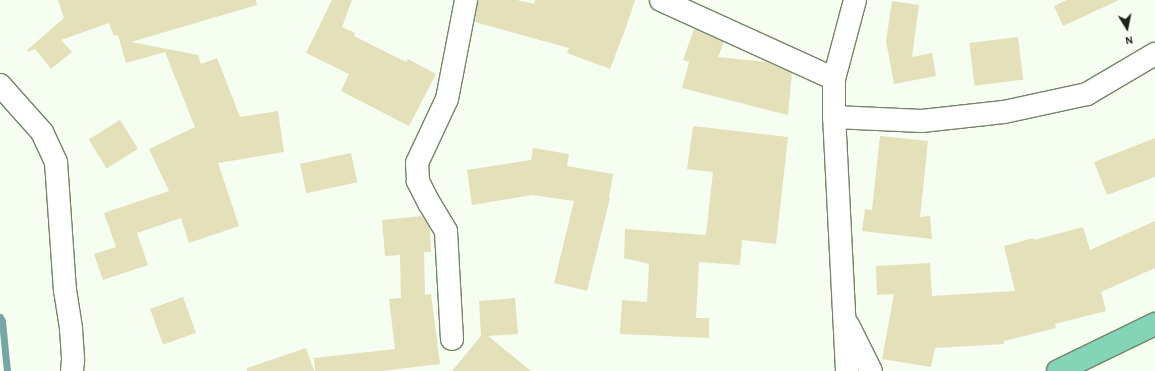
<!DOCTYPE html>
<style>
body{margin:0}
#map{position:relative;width:1155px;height:371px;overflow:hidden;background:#f6fef1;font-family:"Alegreya Sans",sans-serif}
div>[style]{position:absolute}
.stream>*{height:7px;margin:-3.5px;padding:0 3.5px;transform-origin:3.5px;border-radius:3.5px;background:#76a6a5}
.building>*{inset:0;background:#e4e0b9;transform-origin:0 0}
.roads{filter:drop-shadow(1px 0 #738567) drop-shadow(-1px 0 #738567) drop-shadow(0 1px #738567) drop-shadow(0 -1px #738567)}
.minor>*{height:22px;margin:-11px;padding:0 11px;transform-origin:11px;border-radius:11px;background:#fff}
.major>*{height:22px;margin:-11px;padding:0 11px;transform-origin:11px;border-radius:11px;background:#84d4b7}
span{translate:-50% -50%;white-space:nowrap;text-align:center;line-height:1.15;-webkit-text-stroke:3.5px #fff;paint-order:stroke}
.north{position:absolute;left:1107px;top:8px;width:40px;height:40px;-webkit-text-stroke:3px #fff;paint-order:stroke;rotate:170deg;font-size:11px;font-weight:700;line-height:16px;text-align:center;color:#1b2216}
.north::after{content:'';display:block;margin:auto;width:14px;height:18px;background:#1b2216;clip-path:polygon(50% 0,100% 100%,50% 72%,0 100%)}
</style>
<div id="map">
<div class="stream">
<i style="left:0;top:317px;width:4px;rotate:63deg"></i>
<i style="left:2px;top:321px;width:50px;rotate:84.3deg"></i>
</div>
<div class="building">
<i style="clip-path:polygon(58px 0,256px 0,257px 5px,131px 42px,198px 55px,201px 64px,217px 58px,240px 117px,278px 111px,284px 152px,218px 163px,239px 226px,189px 243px,181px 218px,137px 233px,148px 265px,103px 280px,94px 254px,116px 247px,104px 213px,169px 191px,149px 149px,195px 127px,165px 52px,126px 63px,118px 35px,114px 36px,109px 23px,61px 40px,72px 52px,51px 69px,35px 49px,28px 52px,27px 50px,64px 18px)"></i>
<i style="clip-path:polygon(332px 0,352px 0,342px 27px,355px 33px,354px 36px,406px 62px,408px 59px,436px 74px,409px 126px,341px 91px,349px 74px,306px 53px)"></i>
<i style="clip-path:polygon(478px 0,517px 0,534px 4px,535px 0,635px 0,625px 30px,610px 69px,567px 53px,569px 48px,475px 22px)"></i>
<i style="clip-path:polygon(1067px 0,1119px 0,1063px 26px,1054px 6px)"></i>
<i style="clip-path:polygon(892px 1px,919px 5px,912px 57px,932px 53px,936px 76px,894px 84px,886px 41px)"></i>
<i style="clip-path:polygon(694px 29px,724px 42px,718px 57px,766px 62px,792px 73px,788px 115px,682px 88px,689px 62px,683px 60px)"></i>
<i style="left:1018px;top:37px;width:43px;height:49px;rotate:83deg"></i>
<i style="left:120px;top:120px;width:34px;height:37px;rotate:58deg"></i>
<i style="clip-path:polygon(693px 126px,788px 137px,776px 244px,742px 240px,740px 265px,699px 262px,696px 318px,709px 318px,709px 338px,620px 334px,622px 300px,647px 302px,649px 264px,624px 258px,625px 229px,706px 235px,713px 172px,687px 169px)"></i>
<i style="clip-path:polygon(880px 136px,928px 141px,920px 217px,930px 216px,932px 239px,862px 231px,865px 209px,872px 210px)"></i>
<i style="clip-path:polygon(1155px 138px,1155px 177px,1107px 195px,1094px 162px)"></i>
<i style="clip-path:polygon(533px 148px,569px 154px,567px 166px,613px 174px,609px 198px,610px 198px,587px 291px,554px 283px,574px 201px,532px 195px,472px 205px,467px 170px,531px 160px)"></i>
<i style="left:351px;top:153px;width:30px;height:52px;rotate:78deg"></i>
<i style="clip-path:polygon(422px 216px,430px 228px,431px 252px,424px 252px,425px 295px,431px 294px,440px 364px,382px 371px,315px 371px,314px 358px,395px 349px,389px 299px,401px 298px,400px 255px,385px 256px,382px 220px)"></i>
<i style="clip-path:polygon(1155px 221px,1155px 268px,1101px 292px,1106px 311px,1055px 324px,1056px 328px,1004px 341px,1004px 344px,935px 348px,931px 367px,882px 359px,894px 294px,877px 295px,876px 266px,930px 263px,932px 296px,1015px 291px,1004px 246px,1034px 238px,1034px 240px,1083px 227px,1090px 250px)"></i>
<i style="left:183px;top:297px;width:38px;height:35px;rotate:70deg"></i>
<i style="clip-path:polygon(515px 298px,518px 334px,488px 336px,531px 371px,452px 371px,481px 336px,479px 301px)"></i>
<i style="clip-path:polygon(306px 348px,314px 371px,247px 371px,247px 368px)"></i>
</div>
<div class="roads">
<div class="minor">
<i style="left:661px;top:0;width:190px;rotate:24.5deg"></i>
<i style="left:0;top:85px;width:63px;rotate:48.2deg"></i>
<i style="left:42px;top:132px;width:33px;rotate:65deg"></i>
<i style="left:56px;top:162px;width:128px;rotate:86deg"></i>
<i style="left:65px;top:290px;width:39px;rotate:81deg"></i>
<i style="left:71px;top:329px;width:31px;rotate:86deg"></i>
<i style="left:73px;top:360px;width:11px;rotate:95deg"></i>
<i style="left:834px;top:117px;width:88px;rotate:2.6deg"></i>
<i style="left:922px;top:121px;width:82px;rotate:-6.3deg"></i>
<i style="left:1004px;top:112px;width:85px;rotate:-12.2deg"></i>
<i style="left:1087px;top:94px;width:79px;rotate:-30.5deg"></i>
<i style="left:848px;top:325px;width:51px;rotate:63.4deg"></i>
<i style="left:452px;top:339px;width:108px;rotate:-93.2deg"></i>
<i style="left:446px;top:231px;width:33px;rotate:-121deg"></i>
<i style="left:429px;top:203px;width:25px;rotate:-117deg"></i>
<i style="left:418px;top:181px;width:18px;rotate:-93deg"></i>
<i style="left:417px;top:163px;width:71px;rotate:-64.9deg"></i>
<i style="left:447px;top:99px;width:101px;rotate:-79.1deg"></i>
<i style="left:847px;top:371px;width:254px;rotate:-92.9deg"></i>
<i style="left:834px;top:117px;width:38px;rotate:-90deg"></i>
<i style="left:834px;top:79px;width:82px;rotate:-75.1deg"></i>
</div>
<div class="major">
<i style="left:1058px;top:371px;width:108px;rotate:-25.9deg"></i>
</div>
</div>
<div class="north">N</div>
</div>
